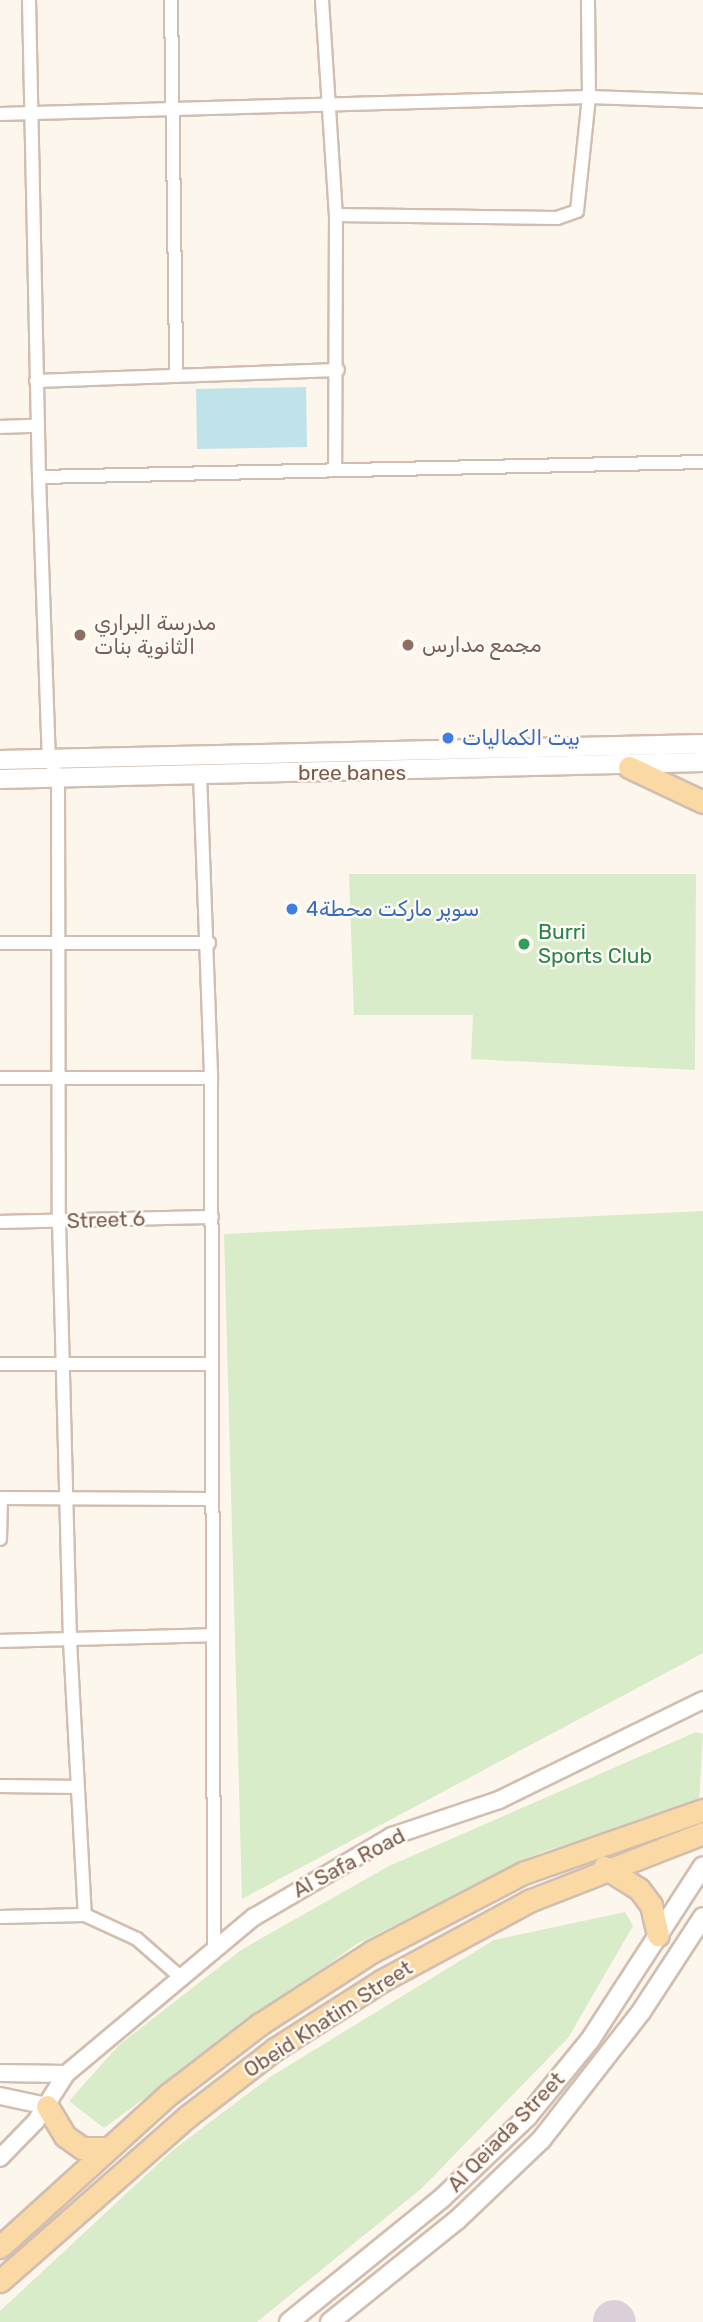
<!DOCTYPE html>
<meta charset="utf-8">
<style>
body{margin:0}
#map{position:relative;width:703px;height:2322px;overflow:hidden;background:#fdf6ec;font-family:Rubik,"Noto Sans Arabic",sans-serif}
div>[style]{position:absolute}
.green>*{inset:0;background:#d8ecc9}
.water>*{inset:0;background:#bfe3e8;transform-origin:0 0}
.taxiway>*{height:42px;margin:-21px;padding:0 21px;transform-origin:21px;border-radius:21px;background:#dbcfda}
.roads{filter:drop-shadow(2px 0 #d1beb0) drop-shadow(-2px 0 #d1beb0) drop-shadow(0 2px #d1beb0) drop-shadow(0 -2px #d1beb0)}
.minor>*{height:12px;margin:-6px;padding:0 6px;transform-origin:6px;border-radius:6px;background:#fff}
.tertiary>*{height:16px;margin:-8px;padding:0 8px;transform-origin:8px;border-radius:8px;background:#fff}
.secondary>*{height:18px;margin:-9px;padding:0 9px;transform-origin:9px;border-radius:9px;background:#fff}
.primary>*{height:21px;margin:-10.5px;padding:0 10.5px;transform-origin:10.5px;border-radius:10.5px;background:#fbd9a5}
.dots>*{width:19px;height:19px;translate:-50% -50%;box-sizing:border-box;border:4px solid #fffaf3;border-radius:50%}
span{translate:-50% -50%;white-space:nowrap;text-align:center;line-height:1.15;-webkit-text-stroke:5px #fffaf3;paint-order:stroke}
.education-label{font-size:21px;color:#785e54}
.left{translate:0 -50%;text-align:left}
.shop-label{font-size:21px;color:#366cbe}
.street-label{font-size:21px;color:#7a5c4d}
.leisure-label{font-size:21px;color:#27864d}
</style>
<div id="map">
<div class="green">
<i style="clip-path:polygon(349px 874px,696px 874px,695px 1070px,471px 1059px,473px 1015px,354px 1015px)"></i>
<i style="clip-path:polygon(703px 1211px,703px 1653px,242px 1899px,224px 1234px)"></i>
<i style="clip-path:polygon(696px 1732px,703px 1734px,699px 1804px,542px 1852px,355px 1945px,104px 2128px,69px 2101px,119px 2045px,241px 1950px,389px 1866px)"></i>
<i style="clip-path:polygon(625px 1912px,633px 1926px,568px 2038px,421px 2189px,257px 2322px,0 2322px,0 2311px,173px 2150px,270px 2077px,494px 1940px)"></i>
</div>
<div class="water">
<i style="left:306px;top:387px;width:60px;height:110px;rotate:89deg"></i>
</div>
<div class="taxiway">
<i style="left:614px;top:2321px;width:1px;rotate:45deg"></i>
</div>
<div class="roads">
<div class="minor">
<i style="left:29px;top:0;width:477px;rotate:88.8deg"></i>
<i style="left:39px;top:477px;width:282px;rotate:88deg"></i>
<i style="left:49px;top:759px;width:20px;rotate:63deg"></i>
<i style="left:58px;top:777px;width:444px;rotate:89.9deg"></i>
<i style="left:59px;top:1221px;width:420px;rotate:88.5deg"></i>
<i style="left:70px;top:1641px;width:274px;rotate:86.9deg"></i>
<i style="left:171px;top:0;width:376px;rotate:89.2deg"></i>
<i style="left:322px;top:0;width:215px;rotate:86.3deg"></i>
<i style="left:336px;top:215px;width:255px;rotate:90.2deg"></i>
<i style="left:0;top:114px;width:589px;rotate:-1.65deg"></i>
<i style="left:589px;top:97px;width:114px;rotate:2deg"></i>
<i style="left:336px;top:215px;width:221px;rotate:0.8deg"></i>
<i style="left:557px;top:218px;width:21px;rotate:-19deg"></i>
<i style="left:577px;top:211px;width:115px;rotate:-84deg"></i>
<i style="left:589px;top:97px;width:97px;rotate:-90.6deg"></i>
<i style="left:36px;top:381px;width:302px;rotate:-2.1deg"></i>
<i style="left:0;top:427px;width:38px;rotate:-2deg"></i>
<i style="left:39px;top:477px;width:664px;rotate:-1.29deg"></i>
<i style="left:200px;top:774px;width:304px;rotate:87.9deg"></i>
<i style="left:211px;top:1078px;width:867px;rotate:89.8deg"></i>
<i style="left:0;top:943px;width:209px"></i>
<i style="left:0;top:1078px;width:211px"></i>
<i style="left:0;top:1222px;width:212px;rotate:-1.4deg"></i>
<i style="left:0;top:1364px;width:210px"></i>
<i style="left:0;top:1498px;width:209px;rotate:0.3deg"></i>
<i style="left:0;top:1539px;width:41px;rotate:-88.6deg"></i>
<i style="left:0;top:1641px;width:213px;rotate:-1.6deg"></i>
<i style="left:0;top:1786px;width:77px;rotate:0.7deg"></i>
<i style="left:0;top:1917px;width:85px;rotate:-1.3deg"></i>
<i style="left:85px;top:1915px;width:57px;rotate:24.8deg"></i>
<i style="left:137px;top:1939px;width:55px;rotate:41.3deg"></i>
</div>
<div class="tertiary">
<i style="left:0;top:2073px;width:66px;rotate:0.9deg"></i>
<i style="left:0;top:2096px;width:48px;rotate:12deg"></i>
<i style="left:0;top:2158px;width:52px;rotate:-45.8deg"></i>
<i style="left:36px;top:2121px;width:56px;rotate:-57.4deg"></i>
<i style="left:66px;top:2074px;width:245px;rotate:-39.9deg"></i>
<i style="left:254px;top:1917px;width:160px;rotate:-30.4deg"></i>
<i style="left:392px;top:1836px;width:113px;rotate:-18.6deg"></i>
<i style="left:499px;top:1800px;width:227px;rotate:-26.1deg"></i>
</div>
<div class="secondary">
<i style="left:0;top:760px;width:703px;rotate:-1.3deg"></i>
<i style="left:0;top:779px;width:703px;rotate:-1.39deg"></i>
<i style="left:289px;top:2322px;width:196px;rotate:-39deg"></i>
<i style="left:441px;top:2199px;width:119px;rotate:-43.6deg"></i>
<i style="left:527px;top:2117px;width:99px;rotate:-50.7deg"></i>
<i style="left:590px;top:2040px;width:207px;rotate:-57deg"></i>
<i style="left:330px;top:2322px;width:163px;rotate:-38.8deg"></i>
<i style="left:457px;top:2220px;width:116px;rotate:-43.6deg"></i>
<i style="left:541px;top:2140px;width:162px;rotate:-52deg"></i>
<i style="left:641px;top:2012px;width:113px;rotate:-56.9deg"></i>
</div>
<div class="primary">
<i style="left:629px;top:767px;width:82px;rotate:25.3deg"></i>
<i style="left:604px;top:1867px;width:41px;rotate:32.2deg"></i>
<i style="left:639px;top:1889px;width:20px;rotate:53deg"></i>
<i style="left:651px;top:1905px;width:31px;rotate:77deg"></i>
<i style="left:47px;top:2106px;width:35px;rotate:59deg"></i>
<i style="left:65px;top:2136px;width:21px;rotate:35deg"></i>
<i style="left:82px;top:2148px;width:22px"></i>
<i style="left:0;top:2247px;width:228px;rotate:-42.2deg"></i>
<i style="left:169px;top:2094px;width:115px;rotate:-37.6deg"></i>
<i style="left:260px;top:2024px;width:135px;rotate:-32.9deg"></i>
<i style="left:373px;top:1951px;width:169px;rotate:-27.5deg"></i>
<i style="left:523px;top:1873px;width:191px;rotate:-19.3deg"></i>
<i style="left:0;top:2281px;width:250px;rotate:-41.3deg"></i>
<i style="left:188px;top:2116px;width:110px;rotate:-37.6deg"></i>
<i style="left:275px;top:2049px;width:128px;rotate:-32.6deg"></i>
<i style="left:383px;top:1980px;width:166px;rotate:-28.4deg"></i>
<i style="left:529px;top:1901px;width:187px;rotate:-21.3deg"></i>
</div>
</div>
<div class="dots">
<i style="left:80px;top:635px;background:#8d6e63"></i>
<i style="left:408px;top:645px;background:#8d6e63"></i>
<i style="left:448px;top:738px;background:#3f7fe0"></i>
<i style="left:292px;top:909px;background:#3f7fe0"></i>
<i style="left:524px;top:944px;background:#2e9e5b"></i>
</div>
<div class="education-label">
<span class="left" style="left:94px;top:635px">مدرسة البراري<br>الثانوية بنات</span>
<span class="left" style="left:422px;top:645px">مجمع مدارس</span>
</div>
<div class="shop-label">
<span class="left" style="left:462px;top:738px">بيت الكماليات</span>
<span class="left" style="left:306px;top:909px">سوپر مارکت محطة4</span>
</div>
<div class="street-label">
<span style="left:352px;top:773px">bree banes</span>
<span style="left:106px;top:1220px;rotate:-2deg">Street 6</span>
<span style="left:349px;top:1863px;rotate:-28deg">Al Safa Road</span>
<span style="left:328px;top:2019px;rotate:-33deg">Obeid Khatim Street</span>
<span style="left:506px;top:2132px;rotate:-46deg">Al Qeiada Street</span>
</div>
<div class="leisure-label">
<span class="left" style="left:538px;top:944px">Burri<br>Sports Club</span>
</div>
</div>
